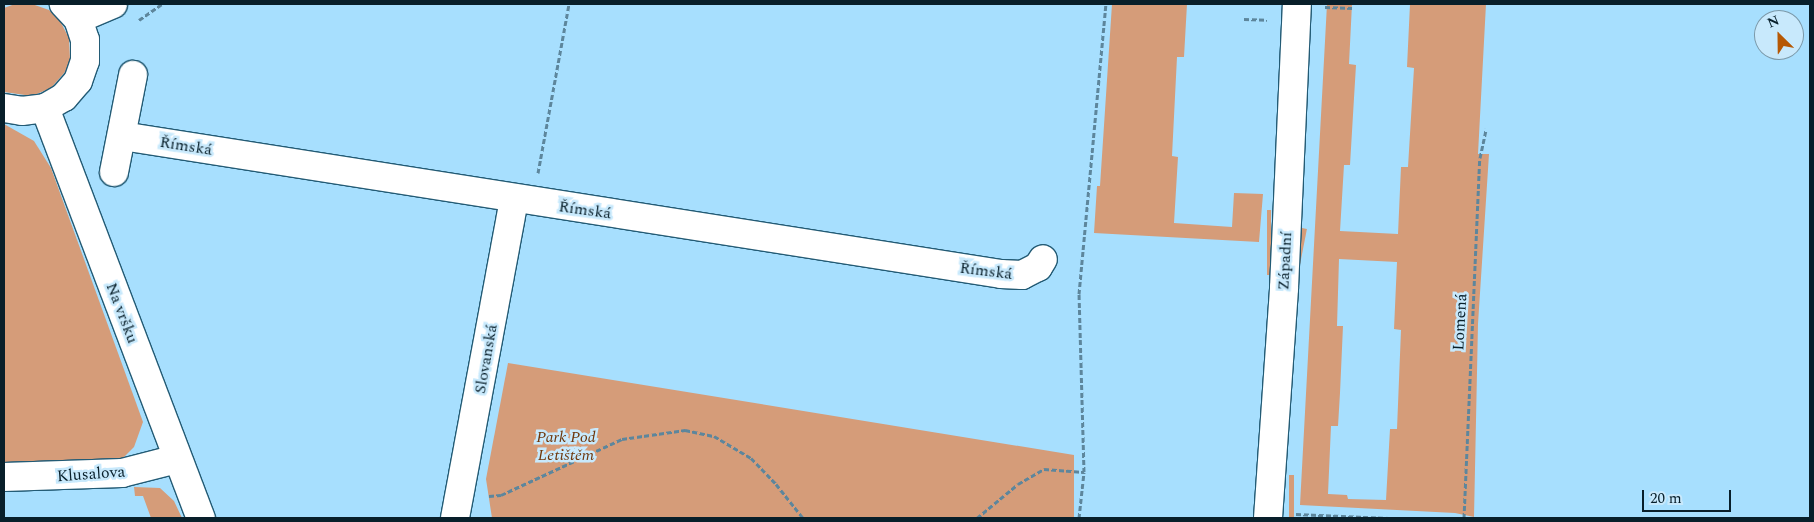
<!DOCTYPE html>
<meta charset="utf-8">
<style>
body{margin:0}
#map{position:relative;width:1814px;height:522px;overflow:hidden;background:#a7dffe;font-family:Spectral,serif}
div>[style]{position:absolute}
.green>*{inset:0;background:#d59c79;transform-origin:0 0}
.path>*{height:3px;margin-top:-1.5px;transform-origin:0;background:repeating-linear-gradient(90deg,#5d869c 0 5px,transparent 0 7.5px)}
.roads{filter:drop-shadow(1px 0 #235b75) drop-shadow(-1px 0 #235b75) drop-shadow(0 1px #235b75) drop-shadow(0 -1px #235b75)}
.street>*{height:28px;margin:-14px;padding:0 14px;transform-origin:14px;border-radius:14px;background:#fff}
span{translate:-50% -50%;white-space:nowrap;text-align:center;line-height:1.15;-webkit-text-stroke:5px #c8e9fc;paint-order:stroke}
.street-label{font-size:16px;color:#081f2a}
.park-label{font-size:16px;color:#6e360a;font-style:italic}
.frame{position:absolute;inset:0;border:5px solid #081f2a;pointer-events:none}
.north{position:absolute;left:1754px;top:10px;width:50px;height:50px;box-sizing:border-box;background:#c8e9fc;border:1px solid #7b98a8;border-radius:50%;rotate:337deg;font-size:14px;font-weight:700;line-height:20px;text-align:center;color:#081f2a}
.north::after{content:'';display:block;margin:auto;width:18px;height:22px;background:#b65804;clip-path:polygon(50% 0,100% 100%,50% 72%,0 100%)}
.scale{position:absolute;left:1642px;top:490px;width:89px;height:22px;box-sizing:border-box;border:2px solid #081f2a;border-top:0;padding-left:6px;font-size:15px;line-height:18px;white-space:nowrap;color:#081f2a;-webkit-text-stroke:4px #c8e9fc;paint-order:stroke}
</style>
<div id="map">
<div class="green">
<i style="clip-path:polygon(15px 4px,32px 4px,49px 10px,59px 19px,69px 38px,70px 59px,65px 72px,51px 88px,32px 96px,4px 92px,4px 8px)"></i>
<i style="clip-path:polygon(1112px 4px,1187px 4px,1184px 57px,1177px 57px,1172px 156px,1178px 157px,1174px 223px,1232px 227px,1234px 193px,1263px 194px,1259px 242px,1094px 233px,1097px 186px,1100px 186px)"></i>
<i style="clip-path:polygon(evenodd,1327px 4px,1352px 4px,1349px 64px,1356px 65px,1354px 98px,1350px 165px,1344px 165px,1340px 231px,1398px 234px,1401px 167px,1408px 167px,1414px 68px,1407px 67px,1410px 4px,1486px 4px,1478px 154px,1489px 154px,1478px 324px,1474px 517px,1455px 513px,1300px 505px,1327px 4px,1339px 259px,1397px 262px,1394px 329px,1401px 330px,1397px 429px,1390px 429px,1386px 500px,1348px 499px,1347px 495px,1328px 494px,1331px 426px,1338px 426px,1340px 393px,1343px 326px,1337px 326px,1339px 259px)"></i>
<i style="clip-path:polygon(4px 124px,34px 141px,51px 168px,143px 422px,134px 447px,121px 460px,4px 464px)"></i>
<i style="left:1267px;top:210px;width:4px;height:65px"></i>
<i style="left:1302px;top:228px;width:5px;height:49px;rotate:11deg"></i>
<i style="clip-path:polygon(508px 363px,1074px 455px,1074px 518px,492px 518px,486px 479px)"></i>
<i style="left:1289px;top:475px;width:5px;height:43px"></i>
<i style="clip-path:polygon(134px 487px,160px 488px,174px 501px,182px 518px,151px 518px,143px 496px,135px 496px)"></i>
</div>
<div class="path">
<i style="left:1325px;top:7px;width:27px;rotate:2deg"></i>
<i style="left:1244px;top:19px;width:23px;rotate:2deg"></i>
<i style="left:139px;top:20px;width:28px;rotate:-35deg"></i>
<i style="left:538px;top:173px;width:172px;rotate:-79.6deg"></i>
<i style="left:489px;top:496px;width:12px;rotate:-5deg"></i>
<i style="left:501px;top:495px;width:133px;rotate:-24.8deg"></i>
<i style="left:622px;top:439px;width:64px;rotate:-8.1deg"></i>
<i style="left:685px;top:430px;width:30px;rotate:12deg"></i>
<i style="left:714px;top:436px;width:43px;rotate:30.7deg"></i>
<i style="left:751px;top:458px;width:36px;rotate:46deg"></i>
<i style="left:776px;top:484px;width:43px;rotate:51.5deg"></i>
<i style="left:1296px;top:514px;width:93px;rotate:2.5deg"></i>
<i style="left:977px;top:518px;width:53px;rotate:-39.7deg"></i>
<i style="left:1018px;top:484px;width:30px;rotate:-30deg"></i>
<i style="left:1044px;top:469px;width:40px;rotate:4.3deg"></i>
<i style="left:1079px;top:518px;width:46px;rotate:-83.8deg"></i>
<i style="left:1084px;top:472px;width:178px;rotate:-91.6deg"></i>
<i style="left:1079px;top:294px;width:291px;rotate:-84.7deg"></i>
<i style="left:1464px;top:518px;width:360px;rotate:-87.5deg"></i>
<i style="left:1480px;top:158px;width:30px;rotate:-78deg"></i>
</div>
<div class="roads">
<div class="street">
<i style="left:78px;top:19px;width:38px;rotate:-23deg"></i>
<i style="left:4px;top:108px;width:18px;rotate:9deg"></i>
<i style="left:22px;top:111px;width:23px;rotate:-7deg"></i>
<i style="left:45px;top:108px;width:22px;rotate:-30deg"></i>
<i style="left:64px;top:97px;width:21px;rotate:-49deg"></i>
<i style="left:78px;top:81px;width:21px;rotate:-71deg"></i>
<i style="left:85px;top:61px;width:21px;rotate:-90deg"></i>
<i style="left:85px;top:40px;width:22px;rotate:-108deg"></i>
<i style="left:78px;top:19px;width:21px;rotate:-133deg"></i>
<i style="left:45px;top:108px;width:439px;rotate:69.2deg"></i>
<i style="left:122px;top:136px;width:890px;rotate:8.92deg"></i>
<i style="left:1001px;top:274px;width:21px;rotate:3deg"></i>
<i style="left:1022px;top:275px;width:18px;rotate:-27deg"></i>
<i style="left:1038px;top:267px;width:9px;rotate:-58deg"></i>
<i style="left:114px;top:172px;width:99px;rotate:-78.9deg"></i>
<i style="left:4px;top:477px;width:118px;rotate:-1.9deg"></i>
<i style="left:122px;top:473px;width:57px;rotate:-14.3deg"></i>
<i style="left:455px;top:518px;width:324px;rotate:-79.5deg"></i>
<i style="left:1268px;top:518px;width:231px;rotate:-86deg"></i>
<i style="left:1284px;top:288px;width:284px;rotate:-87.4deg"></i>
</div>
</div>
<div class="street-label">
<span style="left:186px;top:146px;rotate:9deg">Římská</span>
<span style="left:585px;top:210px;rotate:8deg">Římská</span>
<span style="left:1285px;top:261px;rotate:-87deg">Západní</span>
<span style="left:986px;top:271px;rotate:7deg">Římská</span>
<span style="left:122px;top:313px;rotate:69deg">Na vršku</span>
<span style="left:1460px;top:322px;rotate:-87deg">Lomená</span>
<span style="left:486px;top:359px;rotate:-80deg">Slovanská</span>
<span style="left:91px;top:474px;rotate:-4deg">Klusalova</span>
</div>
<div class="park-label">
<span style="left:566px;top:446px">Park Pod<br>Letištěm</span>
</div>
<div class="frame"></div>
<div class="north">N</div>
<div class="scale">20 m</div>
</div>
